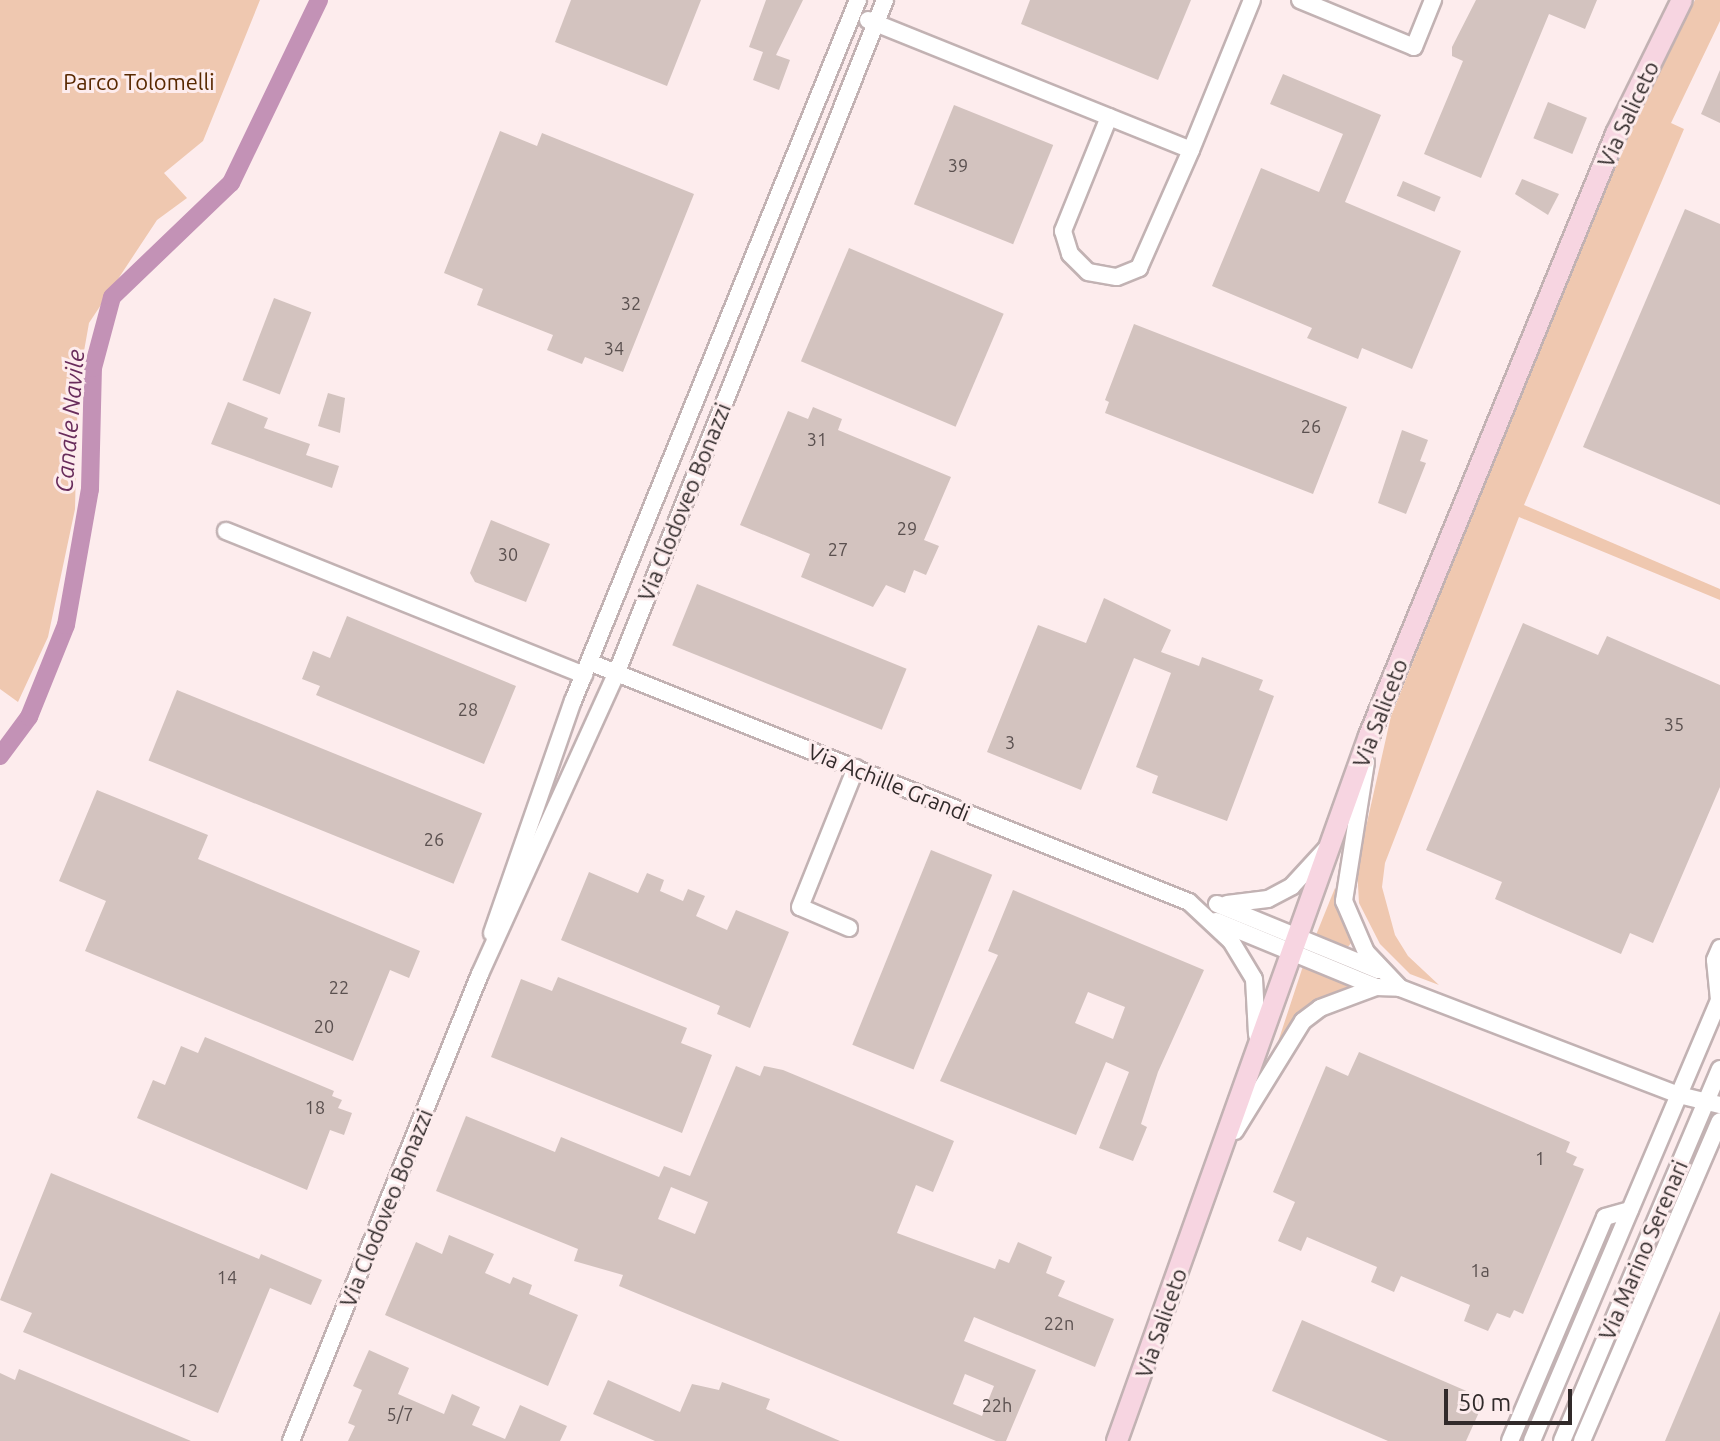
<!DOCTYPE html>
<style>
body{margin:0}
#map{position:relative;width:1720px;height:1441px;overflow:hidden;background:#fdeced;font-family:Ubuntu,sans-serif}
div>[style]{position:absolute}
.green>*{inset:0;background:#efc8b0}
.canal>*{height:18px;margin:-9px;padding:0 9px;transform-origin:9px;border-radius:9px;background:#c392b6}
.building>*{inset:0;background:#d3c3bf;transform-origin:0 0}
.roads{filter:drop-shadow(2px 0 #c2b2b3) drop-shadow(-2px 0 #c2b2b3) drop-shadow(0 2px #c2b2b3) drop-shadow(0 -2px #c2b2b3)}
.minor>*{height:16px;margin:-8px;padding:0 8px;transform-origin:8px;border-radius:8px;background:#fff}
.major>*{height:20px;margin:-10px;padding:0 10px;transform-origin:10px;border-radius:10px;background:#f7d5e1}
span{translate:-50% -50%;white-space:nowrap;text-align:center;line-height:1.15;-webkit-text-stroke:6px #fdeced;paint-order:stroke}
.number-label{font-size:18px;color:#5a504f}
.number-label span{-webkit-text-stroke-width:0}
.park-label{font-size:22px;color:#582800}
.street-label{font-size:22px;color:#312a2a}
.water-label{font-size:24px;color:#682c5b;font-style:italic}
.scale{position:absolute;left:1444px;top:1389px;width:128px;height:36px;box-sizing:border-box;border:4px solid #312a2a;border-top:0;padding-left:10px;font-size:24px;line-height:28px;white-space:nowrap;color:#312a2a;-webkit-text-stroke:6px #fdeced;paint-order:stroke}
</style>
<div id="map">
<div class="green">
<i style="clip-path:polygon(0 0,260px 0,203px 141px,164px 173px,187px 198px,157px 220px,89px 323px,78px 385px,75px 509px,48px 637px,18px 702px,0 689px)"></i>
<i style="clip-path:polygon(1695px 0,1720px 0,1720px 21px,1671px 123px,1684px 129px,1524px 505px,1720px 589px,1720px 600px,1519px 517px,1385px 863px,1382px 887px,1395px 935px,1408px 956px,1439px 985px,1410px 974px,1380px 944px,1359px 903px,1357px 867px,1391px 716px,1618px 157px)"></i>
<i style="clip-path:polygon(1335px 888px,1352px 942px,1347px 948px,1316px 935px)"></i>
<i style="clip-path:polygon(1303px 966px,1354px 986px,1314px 1001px,1278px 1042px)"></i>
</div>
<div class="canal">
<i style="left:0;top:756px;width:49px;rotate:-53.4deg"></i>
<i style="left:29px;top:717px;width:99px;rotate:-68.1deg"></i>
<i style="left:66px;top:625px;width:138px;rotate:-80deg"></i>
<i style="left:90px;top:489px;width:121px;rotate:-88.6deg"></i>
<i style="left:93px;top:368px;width:73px;rotate:-75deg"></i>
<i style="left:112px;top:297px;width:165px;rotate:-43.8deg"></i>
<i style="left:231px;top:183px;width:203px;rotate:-64.3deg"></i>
</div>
<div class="building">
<i style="clip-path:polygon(571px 0,701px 0,667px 86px,555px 42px)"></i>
<i style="clip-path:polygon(766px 0,803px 0,776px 55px,790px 60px,779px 90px,753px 80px,763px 52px,749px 47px)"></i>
<i style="clip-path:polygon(1030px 0,1191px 0,1158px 80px,1021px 24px)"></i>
<i style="clip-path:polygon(1476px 0,1597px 0,1585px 29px,1549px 14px,1481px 178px,1424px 154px,1463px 61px,1452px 56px,1452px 47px)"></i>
<i style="clip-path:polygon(1720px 70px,1720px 123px,1701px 114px)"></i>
<i style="clip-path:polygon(1283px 74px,1381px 115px,1345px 202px,1461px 251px,1412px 369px,1362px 348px,1358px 359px,1307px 338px,1312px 328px,1212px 286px,1261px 168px,1319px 192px,1343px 134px,1270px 104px)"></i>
<i style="left:1548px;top:102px;width:42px;height:39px;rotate:22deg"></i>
<i style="left:954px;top:105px;width:107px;height:107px;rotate:22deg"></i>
<i style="clip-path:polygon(500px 131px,537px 146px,542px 133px,694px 194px,623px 372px,585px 357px,582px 364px,547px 350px,553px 335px,477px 305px,483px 289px,444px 273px)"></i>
<i style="clip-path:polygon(1522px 179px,1559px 194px,1548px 215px,1515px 194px)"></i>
<i style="left:1403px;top:181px;width:41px;height:16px;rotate:23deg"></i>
<i style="clip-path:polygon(1685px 209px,1720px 224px,1720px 505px,1583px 447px)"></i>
<i style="left:849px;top:248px;width:168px;height:123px;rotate:23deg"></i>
<i style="left:274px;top:298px;width:40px;height:88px;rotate:21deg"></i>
<i style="clip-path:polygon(1134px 324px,1347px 407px,1313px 494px,1105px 413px,1109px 402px,1105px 400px)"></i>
<i style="clip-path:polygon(328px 393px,345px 398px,340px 433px,318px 426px)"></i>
<i style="clip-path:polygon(228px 402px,268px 418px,264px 428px,310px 444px,306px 455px,339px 466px,332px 488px,211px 444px)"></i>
<i style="clip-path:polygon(813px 407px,842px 419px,838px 430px,951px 477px,924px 540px,939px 546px,926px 575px,914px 570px,905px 593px,886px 585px,873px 607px,801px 577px,810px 554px,740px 525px,788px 411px,808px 419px)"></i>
<i style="clip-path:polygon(1402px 430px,1428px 440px,1420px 461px,1426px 463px,1406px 514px,1378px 503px)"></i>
<i style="clip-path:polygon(491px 520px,550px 544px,526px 602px,475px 582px,470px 573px)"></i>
<i style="left:697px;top:584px;width:226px;height:66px;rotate:22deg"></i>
<i style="clip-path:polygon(1104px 598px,1171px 630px,1161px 652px,1199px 666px,1202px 657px,1263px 680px,1259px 690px,1274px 696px,1227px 821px,1152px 793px,1158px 776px,1136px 767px,1171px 673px,1134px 658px,1081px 790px,987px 752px,1038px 625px,1086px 643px)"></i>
<i style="clip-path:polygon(347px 616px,516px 686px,484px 764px,316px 695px,320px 686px,302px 679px,313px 651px,330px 658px)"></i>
<i style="clip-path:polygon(1523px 623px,1598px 655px,1607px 636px,1720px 685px,1720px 787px,1653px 943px,1630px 933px,1621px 954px,1495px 899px,1502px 882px,1426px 850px)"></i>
<i style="left:177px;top:690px;width:329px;height:76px;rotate:22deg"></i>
<i style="clip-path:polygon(97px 790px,208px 835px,198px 859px,420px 951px,409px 978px,390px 970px,353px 1061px,85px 951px,106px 901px,59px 881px)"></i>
<i style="left:931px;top:850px;width:66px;height:210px;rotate:22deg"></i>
<i style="clip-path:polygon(589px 872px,638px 893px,647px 873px,664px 880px,660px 891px,683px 901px,688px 889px,705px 896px,696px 916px,727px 930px,736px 910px,789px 932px,750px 1028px,717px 1014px,720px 1006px,561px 940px)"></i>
<i style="clip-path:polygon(evenodd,1013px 890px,1204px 970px,1158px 1072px,1141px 1124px,1147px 1127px,1133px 1161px,1099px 1148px,1129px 1072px,1106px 1062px,1076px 1135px,940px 1081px,998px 955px,988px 951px,1013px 890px,1088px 992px,1125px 1007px,1113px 1039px,1075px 1023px,1088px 992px)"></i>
<i style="clip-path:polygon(558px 977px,687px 1028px,681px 1043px,712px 1055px,682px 1133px,491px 1057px,521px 979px,552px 991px)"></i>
<i style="clip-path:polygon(205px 1037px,334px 1091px,332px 1096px,342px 1100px,338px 1108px,352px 1113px,344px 1135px,330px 1130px,307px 1190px,137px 1118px,153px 1080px,165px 1085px,181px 1046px,198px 1053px)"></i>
<i style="clip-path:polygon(1359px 1052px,1570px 1142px,1566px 1152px,1577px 1157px,1573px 1165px,1584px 1169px,1523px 1314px,1514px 1310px,1510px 1318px,1497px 1313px,1488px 1331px,1464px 1321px,1470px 1305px,1401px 1276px,1394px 1292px,1371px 1282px,1377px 1267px,1307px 1237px,1301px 1251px,1278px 1241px,1295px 1202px,1273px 1192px,1326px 1066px,1348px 1076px)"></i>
<i style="clip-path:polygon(evenodd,736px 1066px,760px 1076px,764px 1066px,783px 1070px,954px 1141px,933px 1192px,916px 1185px,897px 1233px,995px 1269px,999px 1259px,1009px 1263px,1018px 1242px,1052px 1257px,1046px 1273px,1065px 1281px,1058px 1296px,1114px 1319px,1095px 1367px,974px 1317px,964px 1341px,1036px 1370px,1006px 1441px,996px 1441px,619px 1286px,623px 1275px,574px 1261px,578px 1249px,436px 1191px,466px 1116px,555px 1152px,561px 1137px,659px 1177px,664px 1166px,690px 1176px,736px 1066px,671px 1187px,708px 1202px,695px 1234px,658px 1219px,671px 1187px,736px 1066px,965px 1374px,994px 1386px,982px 1416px,953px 1404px,965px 1374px)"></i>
<i style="clip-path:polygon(51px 1173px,259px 1259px,261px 1254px,322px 1280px,311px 1305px,270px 1288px,218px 1413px,23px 1332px,32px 1313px,0 1300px)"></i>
<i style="clip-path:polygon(449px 1235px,494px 1254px,485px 1273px,510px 1284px,513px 1277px,532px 1285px,529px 1294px,578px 1315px,548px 1386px,385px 1315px,416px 1242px,442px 1254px)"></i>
<i style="clip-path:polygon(1720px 1311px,1720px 1441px,1665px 1441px)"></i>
<i style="clip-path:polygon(1302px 1320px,1485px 1399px,1466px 1441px,1388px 1441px,1272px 1391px)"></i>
<i style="clip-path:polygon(369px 1350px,409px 1368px,398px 1394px,444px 1414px,452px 1394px,480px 1407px,472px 1425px,505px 1439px,520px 1405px,567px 1426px,560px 1441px,348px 1441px,355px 1426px,348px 1423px,362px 1390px,353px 1386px)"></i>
<i style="clip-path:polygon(19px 1369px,191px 1441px,0 1441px,0 1373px,15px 1380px)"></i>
<i style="clip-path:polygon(608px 1380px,680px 1412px,692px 1384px,719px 1390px,722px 1382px,770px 1399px,766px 1409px,840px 1441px,655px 1441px,593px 1414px)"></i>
</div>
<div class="roads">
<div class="minor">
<i style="left:1300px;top:0;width:123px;rotate:22.4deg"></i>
<i style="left:1414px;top:47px;width:51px;rotate:-68deg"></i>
<i style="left:868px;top:20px;width:348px;rotate:21.9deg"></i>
<i style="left:1191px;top:150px;width:162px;rotate:-67.9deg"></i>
<i style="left:1109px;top:117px;width:123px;rotate:112deg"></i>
<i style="left:1063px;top:231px;width:24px;rotate:73deg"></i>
<i style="left:1070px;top:254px;width:25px;rotate:45deg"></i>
<i style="left:1088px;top:272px;width:29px;rotate:10deg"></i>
<i style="left:1117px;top:277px;width:24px;rotate:-22deg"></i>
<i style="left:1139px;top:268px;width:129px;rotate:-66.2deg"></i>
<i style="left:226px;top:531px;width:386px;rotate:21.9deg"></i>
<i style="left:589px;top:662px;width:646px;rotate:21.8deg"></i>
<i style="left:1189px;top:902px;width:57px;rotate:42.9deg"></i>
<i style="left:1231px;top:941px;width:44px;rotate:58.8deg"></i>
<i style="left:1254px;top:979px;width:56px;rotate:86.9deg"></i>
<i style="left:1366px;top:762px;width:141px;rotate:99deg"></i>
<i style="left:1344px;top:901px;width:56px;rotate:66.7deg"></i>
<i style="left:1366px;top:952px;width:50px;rotate:46.6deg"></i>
<i style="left:1217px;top:904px;width:174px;rotate:22.3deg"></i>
<i style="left:1227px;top:904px;width:41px;rotate:-7deg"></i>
<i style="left:1268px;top:899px;width:27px;rotate:-28deg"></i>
<i style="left:1292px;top:886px;width:52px;rotate:-47.4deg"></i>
<i style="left:1216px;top:921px;width:173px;rotate:22.4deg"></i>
<i style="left:849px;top:928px;width:53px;rotate:-156.8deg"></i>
<i style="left:800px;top:907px;width:150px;rotate:-68.1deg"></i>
<i style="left:492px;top:933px;width:246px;rotate:-70.8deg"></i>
<i style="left:573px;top:701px;width:757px;rotate:-67.88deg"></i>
<i style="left:1719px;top:1000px;width:40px;rotate:-95.7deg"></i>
<i style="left:1715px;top:960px;width:13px;rotate:-67deg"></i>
<i style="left:1235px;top:1131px;width:129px;rotate:-58.3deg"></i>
<i style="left:1303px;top:1021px;width:21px;rotate:-37deg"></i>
<i style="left:1320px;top:1008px;width:60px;rotate:-20.6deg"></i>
<i style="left:1376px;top:987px;width:24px;rotate:2deg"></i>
<i style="left:1400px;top:988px;width:299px;rotate:21deg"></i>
<i style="left:1679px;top:1095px;width:42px;rotate:13.7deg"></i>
<i style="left:291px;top:1441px;width:504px;rotate:-67.97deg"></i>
<i style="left:480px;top:974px;width:329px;rotate:-65.6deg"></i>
<i style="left:616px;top:674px;width:726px;rotate:-68.24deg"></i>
<i style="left:1510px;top:1441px;width:243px;rotate:-67deg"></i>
<i style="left:1605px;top:1217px;width:26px;rotate:-16deg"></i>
<i style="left:1532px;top:1441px;width:481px;rotate:-67deg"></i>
<i style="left:1562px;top:1441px;width:404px;rotate:-67deg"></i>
<i style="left:1582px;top:1441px;width:348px;rotate:-66.7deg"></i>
</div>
<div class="major">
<i style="left:1117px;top:1441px;width:749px;rotate:-70.33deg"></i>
<i style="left:1369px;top:736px;width:651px;rotate:-67.69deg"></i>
<i style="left:1616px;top:134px;width:149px;rotate:-63.8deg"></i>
</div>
</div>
<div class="number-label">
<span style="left:958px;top:165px">39</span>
<span style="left:631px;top:303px">32</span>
<span style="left:614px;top:348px">34</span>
<span style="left:1311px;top:426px">26</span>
<span style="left:817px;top:439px">31</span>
<span style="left:907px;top:528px">29</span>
<span style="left:838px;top:549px">27</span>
<span style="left:508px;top:554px">30</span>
<span style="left:468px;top:709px">28</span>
<span style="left:1674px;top:724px">35</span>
<span style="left:1010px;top:742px">3</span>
<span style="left:434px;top:839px">26</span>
<span style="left:339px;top:987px">22</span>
<span style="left:324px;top:1026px">20</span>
<span style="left:315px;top:1107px">18</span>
<span style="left:1540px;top:1158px">1</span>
<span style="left:1480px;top:1270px">1a</span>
<span style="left:227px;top:1277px">14</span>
<span style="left:1059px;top:1323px">22n</span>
<span style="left:188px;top:1370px">12</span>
<span style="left:997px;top:1405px">22h</span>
<span style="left:400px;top:1414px">5/7</span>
</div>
<div class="park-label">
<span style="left:139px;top:82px">Parco Tolomelli</span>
</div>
<div class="street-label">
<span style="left:1628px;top:114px;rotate:-65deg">Via Saliceto</span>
<span style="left:684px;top:502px;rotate:-68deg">Via Clodoveo Bonazzi</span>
<span style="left:1380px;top:713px;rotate:-69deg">Via Saliceto</span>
<span style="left:889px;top:782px;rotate:22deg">Via Achille Grandi</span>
<span style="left:386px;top:1208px;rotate:-68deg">Via Clodoveo Bonazzi</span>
<span style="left:1643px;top:1250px;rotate:-67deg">Via Marino Serenari</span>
<span style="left:1161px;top:1323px;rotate:-71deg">Via Saliceto</span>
</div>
<div class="water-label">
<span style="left:70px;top:421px;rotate:-85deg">Canale Navile</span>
</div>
<div class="scale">50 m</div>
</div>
